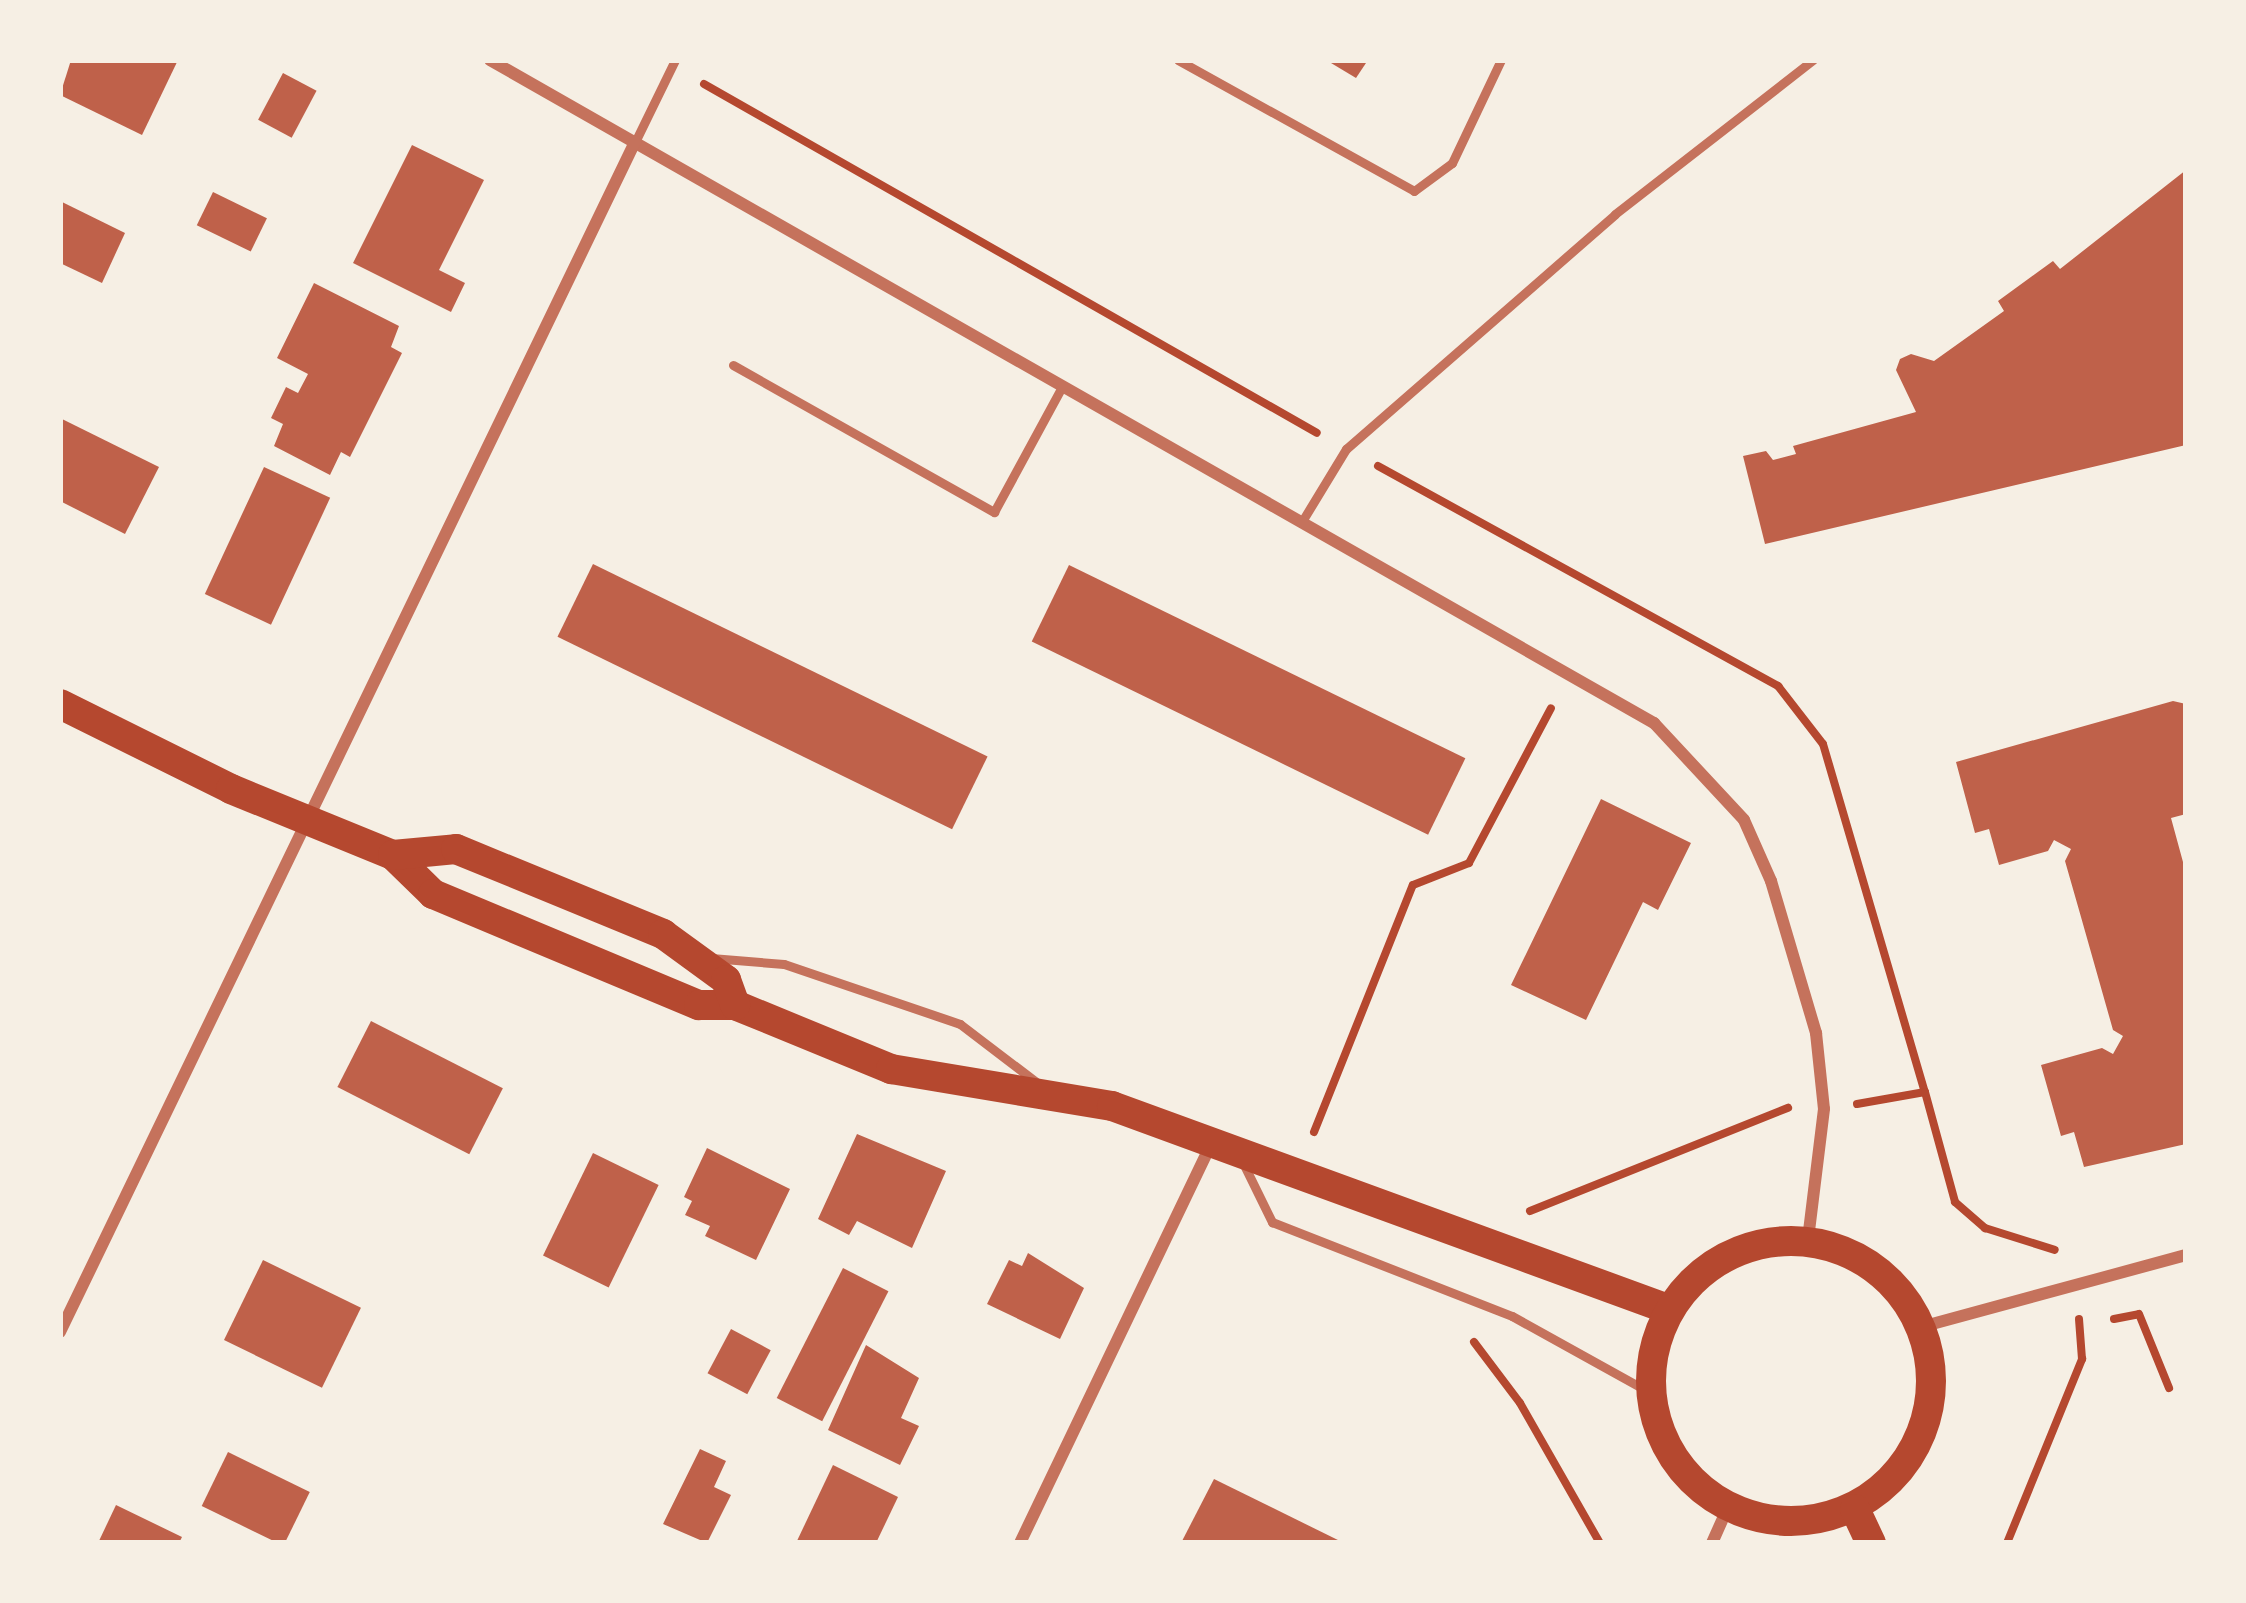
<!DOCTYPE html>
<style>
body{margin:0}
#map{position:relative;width:2246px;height:1603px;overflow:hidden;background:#f6efe4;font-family:Jost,sans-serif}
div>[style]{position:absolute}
.building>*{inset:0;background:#bf614a;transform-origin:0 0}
.path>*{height:8px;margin:-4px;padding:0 4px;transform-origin:4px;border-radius:4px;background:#b5482f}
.service>*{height:9px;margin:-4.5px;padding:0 4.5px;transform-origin:4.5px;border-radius:4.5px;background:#c5725c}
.minor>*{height:12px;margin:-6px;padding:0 6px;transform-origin:6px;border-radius:6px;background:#c5725c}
.primary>*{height:30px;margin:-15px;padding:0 15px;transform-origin:15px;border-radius:15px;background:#b5482f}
.primary>.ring{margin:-15px;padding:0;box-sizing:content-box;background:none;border:30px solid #b5482f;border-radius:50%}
span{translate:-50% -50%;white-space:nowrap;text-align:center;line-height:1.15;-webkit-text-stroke:12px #f6efe4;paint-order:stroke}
.frame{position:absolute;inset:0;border:63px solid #f6efe4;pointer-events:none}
</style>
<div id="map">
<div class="building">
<i style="clip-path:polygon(71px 60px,178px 60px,142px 135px,60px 95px)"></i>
<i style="clip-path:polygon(1326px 60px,1368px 60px,1356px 78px)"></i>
<i style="left:283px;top:73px;width:38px;height:53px;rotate:28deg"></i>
<i style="clip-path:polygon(412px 145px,484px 180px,439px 270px,465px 283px,451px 312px,353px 263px)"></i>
<i style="clip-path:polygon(2186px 170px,2186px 445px,1765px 544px,1743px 456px,1766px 451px,1773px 460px,1796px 454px,1793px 446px,1916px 412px,1896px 370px,1900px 359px,1911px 354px,1934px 361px,2004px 311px,1998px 301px,2053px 261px,2060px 269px)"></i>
<i style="left:213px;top:192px;width:60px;height:37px;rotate:26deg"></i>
<i style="clip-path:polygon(60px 201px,125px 233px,102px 283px,60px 263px)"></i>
<i style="clip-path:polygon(314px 283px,399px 326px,391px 347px,402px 353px,350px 457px,341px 452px,330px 475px,274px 446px,283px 424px,271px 418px,286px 387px,298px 393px,308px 374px,277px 358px)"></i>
<i style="clip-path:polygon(60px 418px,159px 467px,125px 534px,60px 501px)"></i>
<i style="left:264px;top:467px;width:73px;height:140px;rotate:25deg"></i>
<i style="left:593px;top:564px;width:439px;height:81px;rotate:26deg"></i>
<i style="left:1069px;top:565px;width:441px;height:85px;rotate:26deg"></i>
<i style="clip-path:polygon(2173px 701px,2186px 704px,2186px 814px,2171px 818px,2186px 873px,2186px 1144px,2084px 1167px,2074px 1132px,2061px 1136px,2041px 1065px,2102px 1048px,2113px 1054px,2123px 1036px,2113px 1030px,2081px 917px,2065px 861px,2071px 849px,2054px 840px,2048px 851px,1999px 865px,1989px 829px,1975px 833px,1956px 762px)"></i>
<i style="clip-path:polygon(1601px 799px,1691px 843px,1658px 910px,1643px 902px,1586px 1020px,1511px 985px)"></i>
<i style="left:371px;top:1021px;width:148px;height:74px;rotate:27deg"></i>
<i style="clip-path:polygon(857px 1134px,946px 1171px,912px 1248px,857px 1221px,849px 1235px,818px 1219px)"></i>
<i style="clip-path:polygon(707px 1148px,790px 1189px,756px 1260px,705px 1236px,710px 1226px,685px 1215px,692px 1201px,684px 1197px)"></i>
<i style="left:593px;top:1153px;width:73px;height:114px;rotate:26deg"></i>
<i style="clip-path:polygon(1028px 1253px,1084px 1288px,1060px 1339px,987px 1304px,1009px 1260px,1022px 1266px)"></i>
<i style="left:263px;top:1260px;width:109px;height:89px;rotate:26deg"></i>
<i style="left:843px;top:1268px;width:51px;height:146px;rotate:27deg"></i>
<i style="left:731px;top:1329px;width:45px;height:50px;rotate:28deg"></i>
<i style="clip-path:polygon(866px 1345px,919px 1378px,901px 1418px,919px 1426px,900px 1465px,828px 1430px)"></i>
<i style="clip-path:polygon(700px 1449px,726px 1461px,714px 1487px,731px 1495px,707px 1543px,663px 1524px)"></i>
<i style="left:228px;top:1452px;width:91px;height:60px;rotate:26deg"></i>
<i style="clip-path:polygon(833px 1465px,898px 1497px,876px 1543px,796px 1543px)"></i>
<i style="clip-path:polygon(1214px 1479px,1344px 1543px,1181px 1543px)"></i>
<i style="clip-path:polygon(116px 1505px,182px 1537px,179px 1543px,98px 1543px)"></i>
</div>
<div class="path">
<i style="left:704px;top:84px;width:705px;rotate:29.65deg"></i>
<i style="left:1378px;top:466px;width:457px;rotate:28.8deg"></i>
<i style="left:1778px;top:686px;width:73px;rotate:52.2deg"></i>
<i style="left:1823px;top:744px;width:363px;rotate:73.7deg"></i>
<i style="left:1857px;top:1104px;width:69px;rotate:-10deg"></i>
<i style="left:1925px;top:1092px;width:114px;rotate:74.7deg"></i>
<i style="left:1955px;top:1202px;width:40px;rotate:41deg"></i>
<i style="left:1985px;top:1228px;width:73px;rotate:17.4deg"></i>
<i style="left:1314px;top:1132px;width:266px;rotate:-68.2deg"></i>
<i style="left:1413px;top:885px;width:60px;rotate:-21.4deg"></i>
<i style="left:1469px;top:863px;width:175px;rotate:-62.1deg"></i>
<i style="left:1530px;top:1211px;width:278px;rotate:-21.8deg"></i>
<i style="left:2114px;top:1319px;width:25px;rotate:-11deg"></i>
<i style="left:2139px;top:1314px;width:80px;rotate:67.9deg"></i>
<i style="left:1474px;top:1342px;width:76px;rotate:53deg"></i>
<i style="left:1520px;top:1403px;width:161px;rotate:60.3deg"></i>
<i style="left:2007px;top:1543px;width:199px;rotate:-67.8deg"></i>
<i style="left:2082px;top:1359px;width:40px;rotate:-94.3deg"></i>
</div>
<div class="service">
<i style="left:1178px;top:60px;width:270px;rotate:29deg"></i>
<i style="left:1414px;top:191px;width:47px;rotate:-36.4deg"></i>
<i style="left:1452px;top:163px;width:114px;rotate:-64.6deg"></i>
<i style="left:635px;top:142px;width:91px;rotate:-64deg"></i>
<i style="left:733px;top:365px;width:300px;rotate:29.4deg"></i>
<i style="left:994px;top:512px;width:142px;rotate:-61.5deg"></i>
<i style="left:1301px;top:523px;width:87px;rotate:-58.7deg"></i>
<i style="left:1346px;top:449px;width:357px;rotate:-41.1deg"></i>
<i style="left:1615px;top:214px;width:251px;rotate:-37.9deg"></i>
<i style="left:711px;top:958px;width:73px;rotate:4.7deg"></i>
<i style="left:784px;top:964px;width:186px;rotate:18.8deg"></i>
<i style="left:960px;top:1024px;width:96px;rotate:37.3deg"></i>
<i style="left:1244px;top:1165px;width:64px;rotate:63.8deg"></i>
<i style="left:1272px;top:1222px;width:258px;rotate:21.4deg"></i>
<i style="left:1512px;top:1316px;width:157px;rotate:29deg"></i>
</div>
<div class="minor">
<i style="left:490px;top:60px;width:1340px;rotate:29.67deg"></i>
<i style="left:1654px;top:723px;width:132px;rotate:47.1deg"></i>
<i style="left:1744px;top:820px;width:67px;rotate:66.1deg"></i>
<i style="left:1771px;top:881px;width:159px;rotate:73.5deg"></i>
<i style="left:1816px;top:1033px;width:76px;rotate:84deg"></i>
<i style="left:1824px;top:1109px;width:131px;rotate:97deg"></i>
<i style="left:1921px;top:1327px;width:275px;rotate:-15.2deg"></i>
<i style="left:60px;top:1332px;width:1322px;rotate:-64.21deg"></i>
<i style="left:1020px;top:1543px;width:442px;rotate:-64.4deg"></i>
<i style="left:1712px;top:1543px;width:39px;rotate:-66deg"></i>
</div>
<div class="primary">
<i style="left:60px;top:704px;width:191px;rotate:26.4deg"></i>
<i style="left:231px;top:789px;width:175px;rotate:22.2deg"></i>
<i style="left:393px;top:855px;width:56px;rotate:44.3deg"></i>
<i style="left:433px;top:894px;width:288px;rotate:22.7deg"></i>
<i style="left:699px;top:1005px;width:36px"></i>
<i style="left:735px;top:1005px;width:169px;rotate:22.3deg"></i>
<i style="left:891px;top:1069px;width:224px;rotate:9.5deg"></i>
<i style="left:1112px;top:1106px;width:592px;rotate:20.06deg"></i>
<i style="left:393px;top:855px;width:63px;rotate:-5.4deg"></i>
<i style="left:456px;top:849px;width:224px;rotate:22.3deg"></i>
<i style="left:663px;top:934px;width:78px;rotate:36.1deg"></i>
<i style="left:726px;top:980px;width:27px;rotate:70deg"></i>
<i class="ring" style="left:1651px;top:1241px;width:250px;height:250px"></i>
<i style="left:1855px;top:1509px;width:38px;rotate:65deg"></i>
</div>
<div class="frame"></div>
</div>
